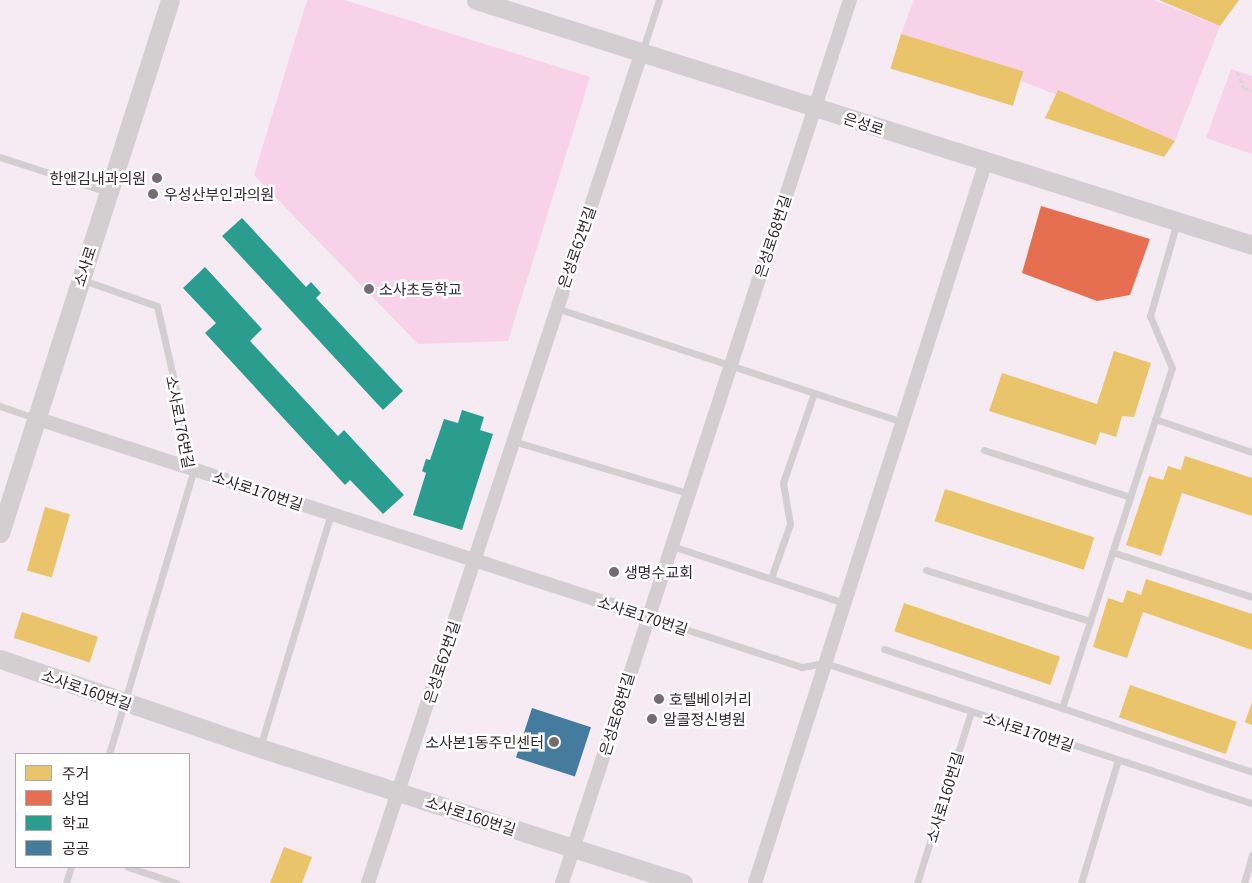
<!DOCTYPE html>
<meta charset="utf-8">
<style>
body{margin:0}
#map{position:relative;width:1252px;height:883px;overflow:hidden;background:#f6ebf2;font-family:Georgia,"Noto Sans KR",serif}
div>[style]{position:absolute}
.green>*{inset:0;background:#f7d2e9}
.homes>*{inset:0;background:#e9c46a;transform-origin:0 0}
.shops>*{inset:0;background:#e76f51}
.schools>*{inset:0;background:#2a9d8f}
.public>*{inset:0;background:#457b9d;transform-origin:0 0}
.path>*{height:3px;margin-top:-1.5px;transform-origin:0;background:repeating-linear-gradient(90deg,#dbd7d9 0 5px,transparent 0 7.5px)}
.lane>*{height:7px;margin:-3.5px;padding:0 3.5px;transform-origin:3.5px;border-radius:3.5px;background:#d3cfd1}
.street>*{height:14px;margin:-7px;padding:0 7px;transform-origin:7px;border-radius:7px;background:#d3cfd1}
.secondary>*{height:19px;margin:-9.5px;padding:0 9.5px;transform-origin:9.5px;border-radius:9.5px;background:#d3cfd1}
.dots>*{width:14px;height:14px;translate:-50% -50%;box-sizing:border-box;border:2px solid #fff;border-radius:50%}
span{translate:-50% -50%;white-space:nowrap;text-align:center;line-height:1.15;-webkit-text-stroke:5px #fff;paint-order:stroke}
.street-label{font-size:15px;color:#2f282c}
.poi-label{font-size:15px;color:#2f282c}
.right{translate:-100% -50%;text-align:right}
.left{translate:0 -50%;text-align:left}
.legend{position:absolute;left:15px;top:753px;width:175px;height:115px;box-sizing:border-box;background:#fff;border:1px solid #aca9ab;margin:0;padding:6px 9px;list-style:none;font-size:15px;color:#2f282c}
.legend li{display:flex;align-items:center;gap:10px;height:25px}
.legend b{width:25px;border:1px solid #aca9ab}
</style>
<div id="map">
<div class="green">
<i style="clip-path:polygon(307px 0,344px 0,590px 77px,508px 341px,418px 344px,254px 175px)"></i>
<i style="clip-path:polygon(914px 0,1153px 0,1220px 26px,1175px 141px,901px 34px)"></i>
<i style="clip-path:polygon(1231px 69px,1252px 76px,1252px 154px,1206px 138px)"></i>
</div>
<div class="homes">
<i style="clip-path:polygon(1159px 0,1239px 0,1220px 26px)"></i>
<i style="left:901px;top:34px;width:128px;height:36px;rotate:17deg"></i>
<i style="clip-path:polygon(1058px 90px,1175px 141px,1164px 157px,1045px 118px)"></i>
<i style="clip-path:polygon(1114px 351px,1151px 363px,1134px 417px,1122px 416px,1116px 437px,1100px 432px,1096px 445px,989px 411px,1002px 373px,1097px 404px)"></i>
<i style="clip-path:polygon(1185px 456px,1252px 478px,1252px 516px,1182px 493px,1161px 556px,1126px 545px,1149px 476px,1163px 480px,1168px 466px,1181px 470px)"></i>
<i style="left:945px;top:489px;width:157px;height:34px;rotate:18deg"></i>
<i style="left:45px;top:507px;width:26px;height:66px;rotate:16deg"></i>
<i style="clip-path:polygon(1146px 579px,1252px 614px,1252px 650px,1143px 612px,1127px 658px,1093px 647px,1108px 598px,1123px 603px,1127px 590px,1141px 595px)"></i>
<i style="left:904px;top:603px;width:165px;height:30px;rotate:19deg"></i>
<i style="left:22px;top:612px;width:80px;height:27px;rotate:18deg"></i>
<i style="left:1130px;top:685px;width:113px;height:34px;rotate:19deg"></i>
<i style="clip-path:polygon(1252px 702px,1252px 725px,1245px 722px)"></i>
<i style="clip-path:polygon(284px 847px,312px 857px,302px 883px,270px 883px)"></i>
</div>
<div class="shops">
<i style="clip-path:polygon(1041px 206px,1150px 239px,1130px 295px,1097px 301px,1022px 273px)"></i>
</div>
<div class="schools">
<i style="clip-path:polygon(242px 218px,306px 287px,311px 282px,321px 293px,316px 298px,403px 391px,383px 410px,222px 236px)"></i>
<i style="clip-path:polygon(205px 267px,262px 329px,250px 341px,338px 436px,344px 430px,404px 495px,383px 514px,350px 480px,345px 485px,205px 333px,216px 323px,183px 288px)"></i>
<i style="clip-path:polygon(462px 410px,484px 417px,480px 430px,493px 434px,462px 530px,413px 515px,426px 473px,422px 471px,426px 459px,430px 460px,444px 419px,458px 423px)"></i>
</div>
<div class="public">
<i style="left:532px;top:708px;width:62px;height:52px;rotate:18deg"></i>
</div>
<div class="path">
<i style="left:1237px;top:71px;width:18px;rotate:68deg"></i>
<i style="left:1244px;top:88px;width:9px;rotate:21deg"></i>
</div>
<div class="lane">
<i style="left:642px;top:52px;width:55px;rotate:-71.9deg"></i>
<i style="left:0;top:157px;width:114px;rotate:18deg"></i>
<i style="left:83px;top:280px;width:78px;rotate:19.4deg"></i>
<i style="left:157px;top:306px;width:167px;rotate:77.2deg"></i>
<i style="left:194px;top:469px;width:297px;rotate:106.6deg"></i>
<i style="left:556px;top:308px;width:365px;rotate:18.2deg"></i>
<i style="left:0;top:406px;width:37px;rotate:19deg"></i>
<i style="left:1155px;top:419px;width:102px;rotate:18.8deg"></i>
<i style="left:513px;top:441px;width:182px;rotate:16.6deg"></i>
<i style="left:984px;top:450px;width:153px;rotate:17.8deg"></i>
<i style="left:672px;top:546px;width:181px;rotate:18.3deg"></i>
<i style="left:1112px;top:552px;width:147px;rotate:17.8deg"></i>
<i style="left:926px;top:570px;width:172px;rotate:17.3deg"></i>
<i style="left:771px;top:578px;width:57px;rotate:-70.6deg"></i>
<i style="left:790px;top:524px;width:42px;rotate:-99.7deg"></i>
<i style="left:783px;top:483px;width:95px;rotate:-71deg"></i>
<i style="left:648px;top:617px;width:162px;rotate:18deg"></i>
<i style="left:802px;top:667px;width:23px;rotate:-10deg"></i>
<i style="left:825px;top:663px;width:449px;rotate:18.2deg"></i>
<i style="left:884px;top:649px;width:188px;rotate:18.3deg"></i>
<i style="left:1062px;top:708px;width:357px;rotate:-72.1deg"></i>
<i style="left:1172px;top:368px;width:56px;rotate:-112.9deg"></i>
<i style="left:1150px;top:316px;width:98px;rotate:-74deg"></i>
<i style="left:1062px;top:708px;width:200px;rotate:18.6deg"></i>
<i style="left:260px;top:747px;width:245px;rotate:-73.1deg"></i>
<i style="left:128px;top:867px;width:51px;rotate:18.4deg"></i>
<i style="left:66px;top:883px;width:17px;rotate:-73deg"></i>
<i style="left:917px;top:883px;width:179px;rotate:-72.5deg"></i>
<i style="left:1081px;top:883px;width:128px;rotate:-73.3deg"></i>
<i style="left:1244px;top:883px;width:29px;rotate:-74deg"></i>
</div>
<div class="street">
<i style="left:35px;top:418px;width:643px;rotate:17.93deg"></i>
<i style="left:368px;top:883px;width:873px;rotate:-71.77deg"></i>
<i style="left:562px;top:883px;width:929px;rotate:-71.94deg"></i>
<i style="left:755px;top:883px;width:758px;rotate:-72.26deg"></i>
</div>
<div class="secondary">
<i style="left:476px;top:0;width:814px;rotate:17.52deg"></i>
<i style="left:0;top:533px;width:559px;rotate:-72.31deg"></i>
<i style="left:0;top:659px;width:275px;rotate:18.9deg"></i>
<i style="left:260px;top:748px;width:444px;rotate:17.7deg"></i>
</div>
<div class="dots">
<i style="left:157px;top:178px;background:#756c71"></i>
<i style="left:153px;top:194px;background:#756c71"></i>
<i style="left:369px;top:289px;background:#756c71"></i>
<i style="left:614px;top:572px;background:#756c71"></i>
<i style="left:659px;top:699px;background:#756c71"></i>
<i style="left:652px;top:719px;background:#756c71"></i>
<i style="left:554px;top:742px;background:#756c71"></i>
</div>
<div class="street-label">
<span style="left:864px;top:123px;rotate:18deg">은성로</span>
<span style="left:772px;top:236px;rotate:-72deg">은성로68번길</span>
<span style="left:576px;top:247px;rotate:-71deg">은성로62번길</span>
<span style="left:84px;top:266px;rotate:-72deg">소사로</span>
<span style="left:181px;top:422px;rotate:79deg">소사로176번길</span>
<span style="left:258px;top:490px;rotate:18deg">소사로170번길</span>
<span style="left:643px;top:615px;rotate:18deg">소사로170번길</span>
<span style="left:441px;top:662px;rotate:-72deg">은성로62번길</span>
<span style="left:87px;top:689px;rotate:19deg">소사로160번길</span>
<span style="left:616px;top:714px;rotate:-73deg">은성로68번길</span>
<span style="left:1029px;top:731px;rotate:18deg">소사로170번길</span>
<span style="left:944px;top:797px;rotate:-73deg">소사로160번길</span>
<span style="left:471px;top:815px;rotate:18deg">소사로160번길</span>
</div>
<div class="poi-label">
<span class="right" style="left:146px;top:178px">한앤김내과의원</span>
<span class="left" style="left:164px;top:194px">우성산부인과의원</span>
<span class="left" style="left:379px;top:289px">소사초등학교</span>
<span class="left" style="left:624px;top:572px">생명수교회</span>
<span class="left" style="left:669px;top:699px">호텔베이커리</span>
<span class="left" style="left:663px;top:719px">알콜정신병원</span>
<span class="right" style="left:544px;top:742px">소사본1동주민센터</span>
</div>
<ul class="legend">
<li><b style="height:14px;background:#e9c46a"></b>주거</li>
<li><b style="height:14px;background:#e76f51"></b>상업</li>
<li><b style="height:14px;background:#2a9d8f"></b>학교</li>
<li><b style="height:14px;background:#457b9d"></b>공공</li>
</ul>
</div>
